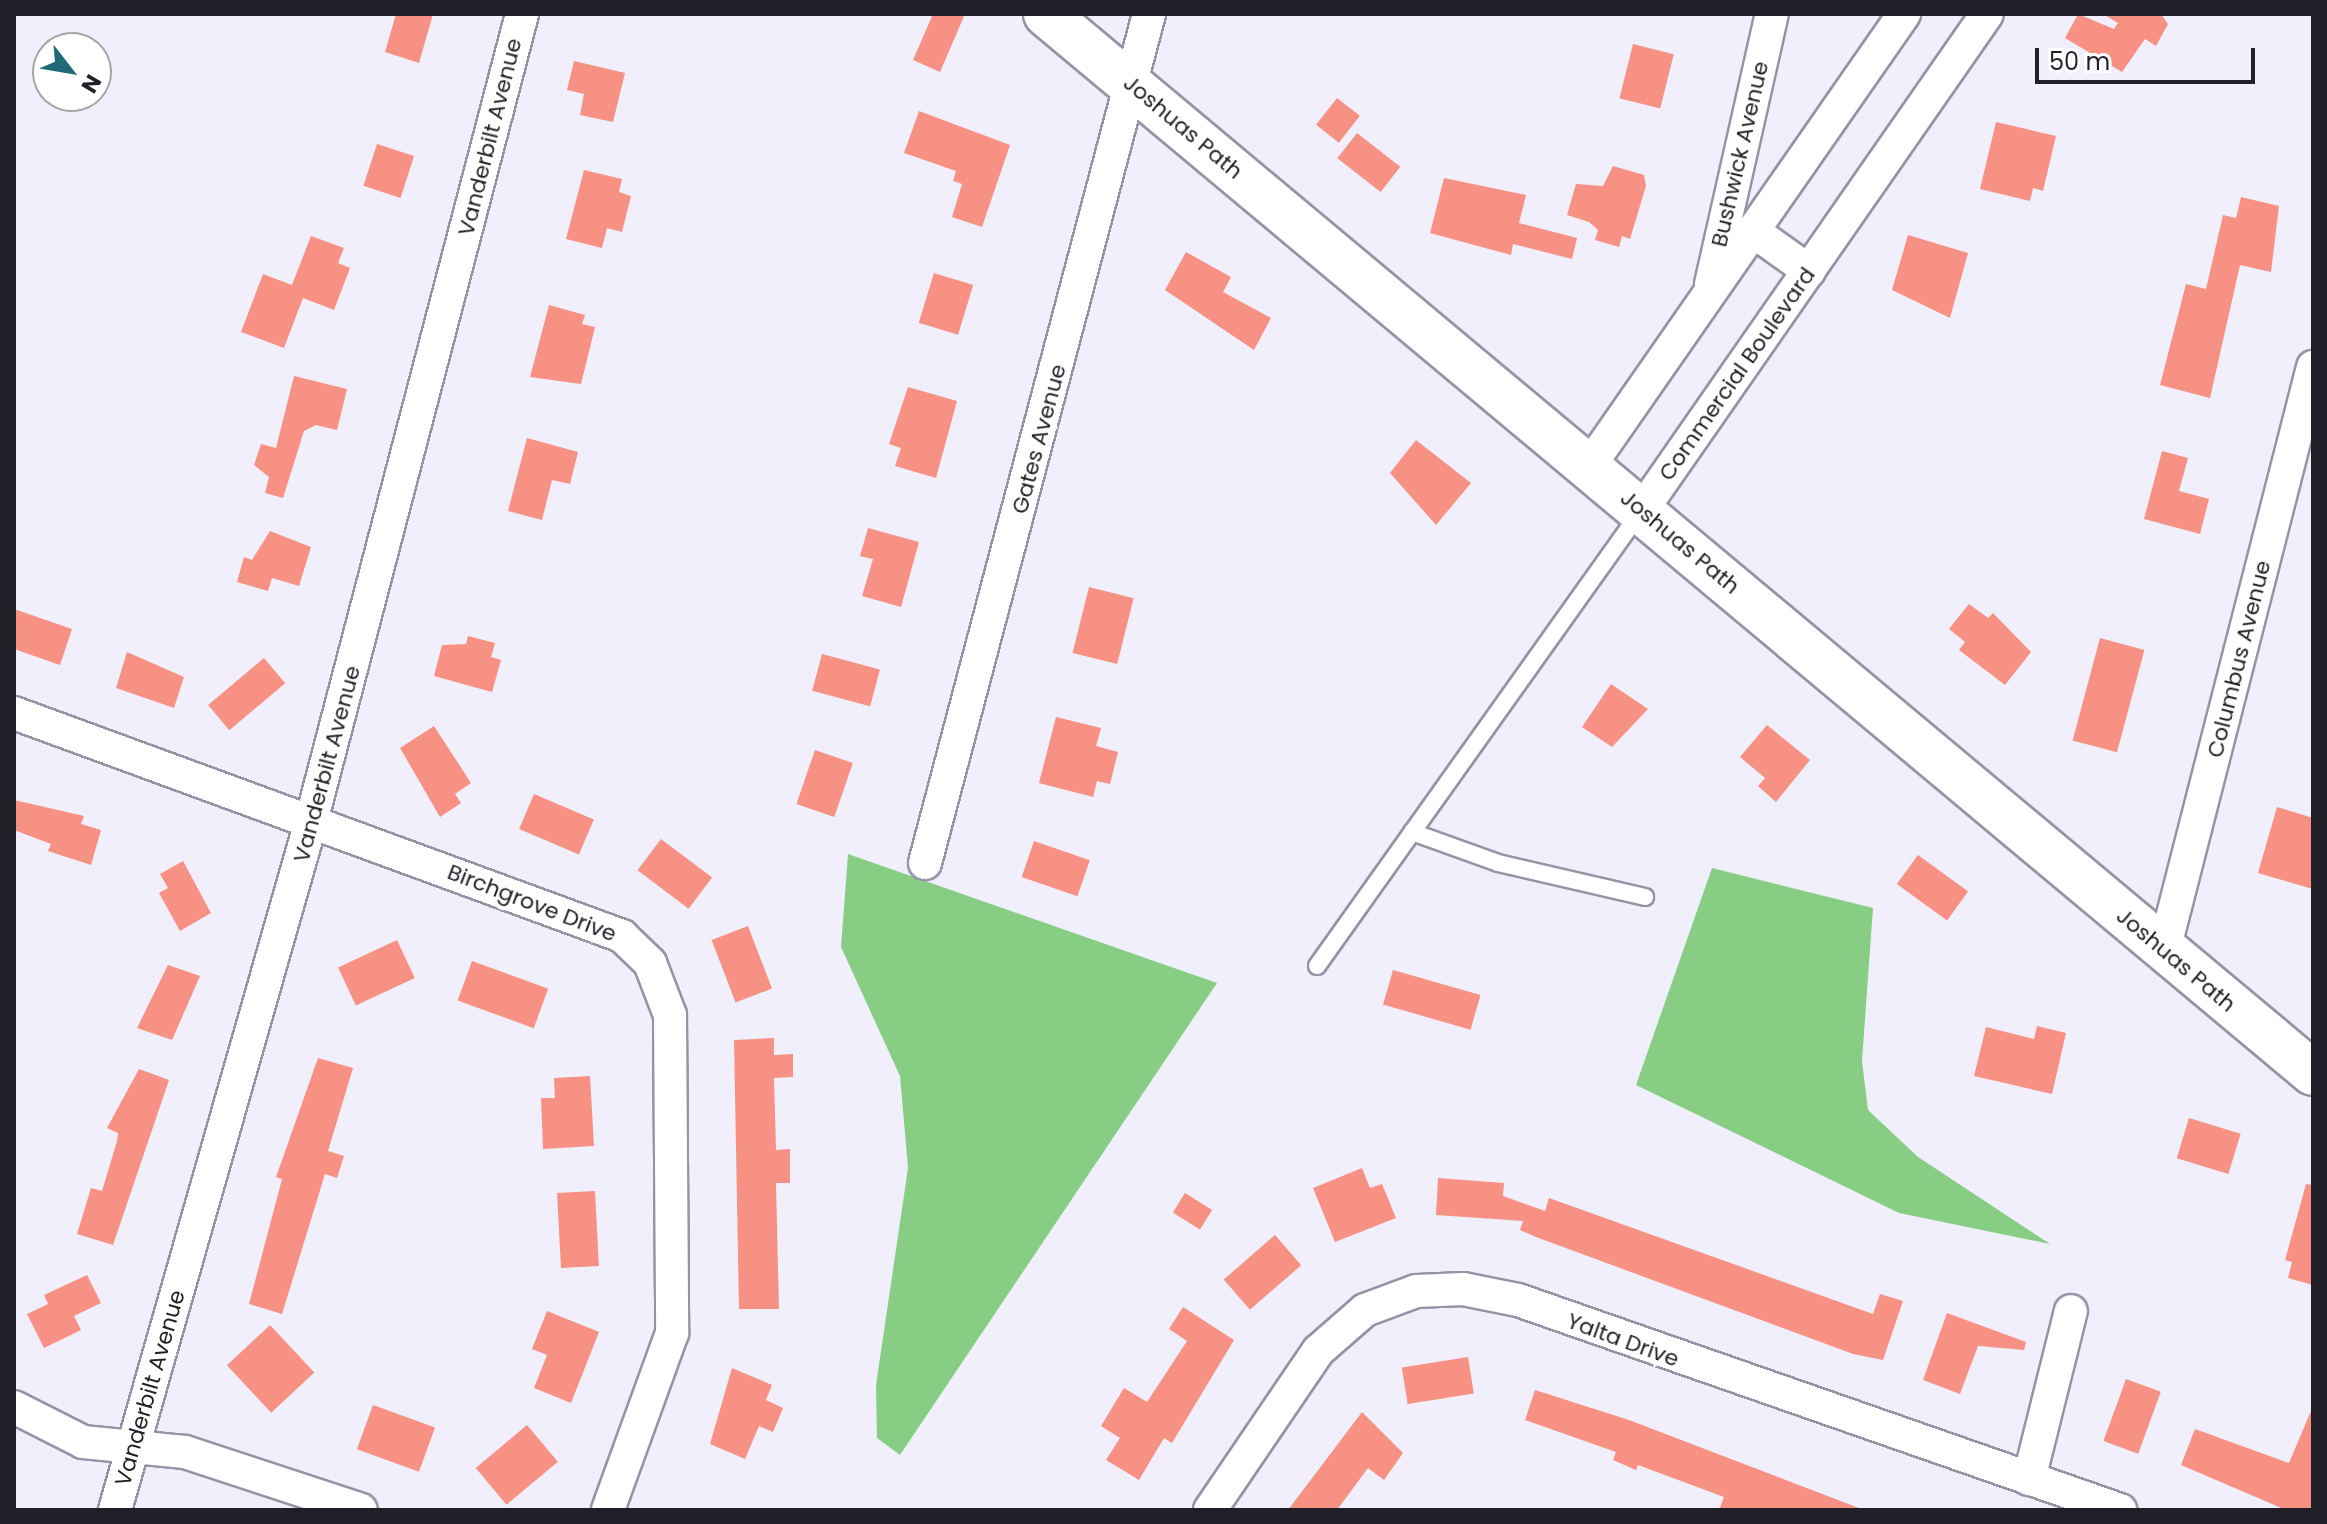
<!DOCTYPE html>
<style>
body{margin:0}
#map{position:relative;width:2327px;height:1524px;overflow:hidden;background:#f1effc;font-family:Poppins,sans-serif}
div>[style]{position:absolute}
.forest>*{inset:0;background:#87ce84}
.building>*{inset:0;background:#f69183;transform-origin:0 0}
.roads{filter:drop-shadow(2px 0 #9693a7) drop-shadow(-2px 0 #9693a7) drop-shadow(0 2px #9693a7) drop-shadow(0 -2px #9693a7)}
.service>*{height:16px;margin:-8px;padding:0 8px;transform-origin:8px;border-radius:8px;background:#fff}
.minor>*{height:32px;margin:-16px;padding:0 16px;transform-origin:16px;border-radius:16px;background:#fff}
.primary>*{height:44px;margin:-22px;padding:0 22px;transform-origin:22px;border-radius:22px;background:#fff}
span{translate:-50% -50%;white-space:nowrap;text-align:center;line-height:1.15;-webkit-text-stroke:8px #fff;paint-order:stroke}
.street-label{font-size:22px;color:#201f27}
.frame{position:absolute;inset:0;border:16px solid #201f27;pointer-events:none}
.north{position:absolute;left:32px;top:32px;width:80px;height:80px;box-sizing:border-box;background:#fff;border:2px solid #a6a5a9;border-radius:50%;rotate:121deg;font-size:22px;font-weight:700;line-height:32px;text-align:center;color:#201f27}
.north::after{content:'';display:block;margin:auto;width:28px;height:36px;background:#216976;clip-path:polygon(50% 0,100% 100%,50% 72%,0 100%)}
.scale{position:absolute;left:2035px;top:48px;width:220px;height:36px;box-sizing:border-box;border:4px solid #201f27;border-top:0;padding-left:10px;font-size:24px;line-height:28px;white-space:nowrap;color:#201f27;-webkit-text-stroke:6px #fff;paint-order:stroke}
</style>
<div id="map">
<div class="forest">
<i style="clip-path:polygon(848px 854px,1217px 983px,900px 1455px,877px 1438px,876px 1385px,908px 1168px,900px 1076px,841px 947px)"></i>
<i style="clip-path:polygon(1712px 868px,1873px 908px,1862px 1061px,1868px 1110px,1918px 1157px,2050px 1244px,1899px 1213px,1636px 1085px)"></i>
</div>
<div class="building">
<i style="clip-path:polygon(396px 14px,433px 14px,419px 63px,385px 52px)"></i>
<i style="clip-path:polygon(933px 14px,965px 14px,940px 72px,913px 60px)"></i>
<i style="clip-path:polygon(2078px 14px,2114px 29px,2118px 23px,2103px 14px,2161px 14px,2168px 24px,2156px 46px,2145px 39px,2122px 72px,2065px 38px)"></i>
<i style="left:1633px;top:44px;width:42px;height:56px;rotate:14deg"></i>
<i style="clip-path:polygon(574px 61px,625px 73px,613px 122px,580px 115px,584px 94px,567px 90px)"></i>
<i style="left:1337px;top:98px;width:29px;height:34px;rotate:38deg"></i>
<i style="clip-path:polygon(919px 111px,1010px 145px,982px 227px,952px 217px,962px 184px,953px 181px,956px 171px,904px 153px)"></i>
<i style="clip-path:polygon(1996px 122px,2056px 136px,2043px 191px,2033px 188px,2030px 201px,1980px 189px)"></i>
<i style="left:1357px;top:133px;width:55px;height:32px;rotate:38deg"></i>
<i style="left:377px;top:144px;width:39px;height:44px;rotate:18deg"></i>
<i style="clip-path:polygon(1613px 166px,1644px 175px,1646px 186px,1630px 239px,1622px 236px,1619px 247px,1595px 240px,1598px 230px,1589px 222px,1567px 215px,1576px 184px,1603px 186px)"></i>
<i style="clip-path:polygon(584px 170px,622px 179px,619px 192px,631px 196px,622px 232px,607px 228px,602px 248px,566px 239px)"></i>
<i style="clip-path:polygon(1444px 178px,1526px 195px,1519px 223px,1577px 238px,1572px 259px,1513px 244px,1511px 255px,1430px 233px)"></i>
<i style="clip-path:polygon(2241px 197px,2279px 206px,2271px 272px,2240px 265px,2210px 398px,2160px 385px,2186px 284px,2206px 289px,2223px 215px,2236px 218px)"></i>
<i style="clip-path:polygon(1908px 235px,1968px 253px,1950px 318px,1892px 290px)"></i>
<i style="clip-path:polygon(311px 236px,344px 248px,338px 263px,350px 268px,334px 310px,303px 298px,284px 348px,241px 332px,263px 274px,292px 285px)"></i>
<i style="clip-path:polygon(1186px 252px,1231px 277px,1223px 292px,1271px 318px,1254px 350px,1165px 290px)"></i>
<i style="left:934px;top:273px;width:41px;height:52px;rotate:17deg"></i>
<i style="clip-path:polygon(549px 305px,585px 315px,582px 324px,595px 327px,581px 384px,530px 377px)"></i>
<i style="clip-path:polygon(294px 376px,347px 389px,337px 430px,316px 425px,304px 431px,283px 498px,265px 493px,269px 477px,254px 465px,261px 444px,276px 448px)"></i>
<i style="clip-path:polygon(908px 387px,957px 401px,936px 478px,895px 466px,901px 448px,889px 444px)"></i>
<i style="clip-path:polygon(527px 438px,578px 452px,570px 484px,552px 480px,542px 520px,508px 511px)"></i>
<i style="clip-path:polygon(1416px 440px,1471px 483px,1436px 525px,1390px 473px)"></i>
<i style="clip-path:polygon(2162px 451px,2188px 458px,2179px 491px,2209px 499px,2200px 534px,2144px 519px)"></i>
<i style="clip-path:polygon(868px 528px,919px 542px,901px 607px,862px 596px,873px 559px,860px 556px)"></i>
<i style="clip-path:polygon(270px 531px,311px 547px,299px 586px,272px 578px,268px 591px,237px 582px,244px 557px,252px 560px)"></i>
<i style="left:1089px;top:587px;width:46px;height:68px;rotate:14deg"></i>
<i style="clip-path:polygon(1969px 604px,1988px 618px,1993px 613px,2031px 652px,2005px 685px,1959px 650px,1965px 642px,1949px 629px)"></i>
<i style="clip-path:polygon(14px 609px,72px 629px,60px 665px,14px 649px)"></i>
<i style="clip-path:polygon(468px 636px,495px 643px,491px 657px,501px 660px,492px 692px,434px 676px,442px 645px,466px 644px)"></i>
<i style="left:2100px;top:638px;width:46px;height:106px;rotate:15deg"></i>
<i style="clip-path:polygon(127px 652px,184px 677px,174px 708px,116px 688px)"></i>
<i style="left:822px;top:654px;width:60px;height:38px;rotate:15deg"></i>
<i style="left:264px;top:658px;width:33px;height:73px;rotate:50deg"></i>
<i style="clip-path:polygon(1611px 684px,1648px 709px,1612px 747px,1582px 727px)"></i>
<i style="clip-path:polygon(1056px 717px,1101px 728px,1096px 746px,1118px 752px,1110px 784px,1097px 781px,1093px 797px,1039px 783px)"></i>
<i style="clip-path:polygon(1767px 725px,1810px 760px,1776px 802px,1758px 786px,1765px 778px,1740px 757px)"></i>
<i style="clip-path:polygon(434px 726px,471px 783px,455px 794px,461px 803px,440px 817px,400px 748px)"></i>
<i style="left:815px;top:750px;width:40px;height:57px;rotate:19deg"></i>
<i style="left:534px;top:794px;width:65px;height:38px;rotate:23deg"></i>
<i style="clip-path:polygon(14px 800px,84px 816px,81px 824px,101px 830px,91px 865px,48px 851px,51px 844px,14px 830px)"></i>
<i style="clip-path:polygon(2277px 807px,2313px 818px,2313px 889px,2258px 873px)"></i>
<i style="left:661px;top:839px;width:64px;height:39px;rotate:37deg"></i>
<i style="left:1034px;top:841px;width:59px;height:38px;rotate:19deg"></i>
<i style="left:1918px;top:855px;width:62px;height:36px;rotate:36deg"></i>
<i style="clip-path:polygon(183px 861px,211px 913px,180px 931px,159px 893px,168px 888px,160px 874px)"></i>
<i style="left:748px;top:926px;width:67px;height:39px;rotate:69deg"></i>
<i style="left:397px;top:940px;width:42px;height:65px;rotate:65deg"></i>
<i style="left:472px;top:961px;width:81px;height:42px;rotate:20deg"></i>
<i style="clip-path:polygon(168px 965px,200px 976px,172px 1040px,137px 1028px)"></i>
<i style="left:1393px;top:970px;width:91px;height:36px;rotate:16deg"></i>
<i style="clip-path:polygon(2037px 1026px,2066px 1033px,2052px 1094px,1974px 1076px,1986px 1027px,2034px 1039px)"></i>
<i style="clip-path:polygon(774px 1038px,774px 1055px,793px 1054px,793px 1077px,774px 1078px,776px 1150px,790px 1149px,790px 1183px,776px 1183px,779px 1309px,739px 1309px,734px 1040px)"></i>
<i style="clip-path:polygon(318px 1058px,353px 1068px,328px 1151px,344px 1156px,337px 1178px,325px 1174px,282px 1314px,249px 1304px,282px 1179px,276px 1177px)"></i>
<i style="clip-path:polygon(139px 1069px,169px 1080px,113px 1245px,77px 1234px,91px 1188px,102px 1191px,117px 1141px,118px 1133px,107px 1128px)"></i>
<i style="clip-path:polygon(590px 1076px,594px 1146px,543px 1149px,541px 1098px,555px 1098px,554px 1078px)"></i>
<i style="left:2189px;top:1118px;width:54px;height:42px;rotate:17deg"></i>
<i style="clip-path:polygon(1362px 1168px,1370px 1188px,1382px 1184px,1396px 1218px,1335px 1242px,1313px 1188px)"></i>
<i style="clip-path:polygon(1438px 1178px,1504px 1183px,1503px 1196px,1545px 1211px,1549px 1198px,1873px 1314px,1880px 1294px,1903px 1301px,1883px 1360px,1853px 1354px,1536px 1237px,1520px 1230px,1523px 1221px,1436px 1215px)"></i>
<i style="clip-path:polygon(2306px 1184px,2313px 1185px,2313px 1285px,2288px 1278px,2292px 1262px,2285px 1260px)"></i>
<i style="left:595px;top:1191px;width:75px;height:38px;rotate:87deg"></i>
<i style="left:1185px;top:1193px;width:32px;height:23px;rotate:32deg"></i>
<i style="left:1275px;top:1235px;width:40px;height:68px;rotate:49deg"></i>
<i style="clip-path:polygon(87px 1275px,101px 1303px,74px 1316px,81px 1330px,44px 1348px,27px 1314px,48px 1304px,44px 1295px)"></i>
<i style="clip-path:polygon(1183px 1307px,1234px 1340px,1172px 1443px,1164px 1438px,1139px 1480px,1106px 1460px,1120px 1438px,1101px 1426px,1124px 1388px,1147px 1402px,1187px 1341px,1169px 1329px)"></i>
<i style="clip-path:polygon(547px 1311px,599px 1332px,571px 1403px,534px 1388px,547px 1355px,532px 1349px)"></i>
<i style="clip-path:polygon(1947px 1313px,2026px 1342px,2024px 1350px,1978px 1346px,1960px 1394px,1923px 1380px)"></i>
<i style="left:270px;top:1325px;width:65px;height:59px;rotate:47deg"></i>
<i style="left:1468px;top:1357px;width:37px;height:67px;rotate:81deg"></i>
<i style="clip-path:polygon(732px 1368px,772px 1385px,766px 1400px,783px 1408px,773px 1432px,759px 1426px,745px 1459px,710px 1444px)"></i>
<i style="left:2126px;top:1379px;width:37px;height:66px;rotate:20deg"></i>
<i style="clip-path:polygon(1535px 1390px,1629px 1420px,1864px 1510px,1719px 1510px,1724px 1497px,1638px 1465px,1636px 1470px,1613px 1460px,1616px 1452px,1525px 1420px)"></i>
<i style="left:373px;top:1405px;width:66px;height:47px;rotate:20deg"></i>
<i style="clip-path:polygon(2313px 1406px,2313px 1510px,2286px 1510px,2181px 1465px,2195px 1429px,2289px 1463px)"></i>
<i style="clip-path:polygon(1362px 1412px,1403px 1453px,1384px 1480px,1368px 1468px,1337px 1510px,1288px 1510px)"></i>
<i style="left:527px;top:1425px;width:48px;height:67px;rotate:50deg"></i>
</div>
<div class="roads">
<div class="service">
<i style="left:1412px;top:832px;width:91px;rotate:19.8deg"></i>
<i style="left:1498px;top:863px;width:151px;rotate:13deg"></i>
<i style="left:1317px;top:966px;width:559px;rotate:-54.55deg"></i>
</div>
<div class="minor">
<i style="left:1753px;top:231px;width:69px;rotate:35.5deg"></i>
<i style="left:1711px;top:284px;width:277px;rotate:-77.3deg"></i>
<i style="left:1590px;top:465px;width:550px;rotate:-55.15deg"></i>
<i style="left:1642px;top:510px;width:604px;rotate:-55.18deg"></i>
<i style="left:14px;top:713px;width:648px;rotate:20.14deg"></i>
<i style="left:622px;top:936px;width:39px;rotate:44deg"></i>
<i style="left:650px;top:963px;width:56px;rotate:69deg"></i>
<i style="left:670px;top:1015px;width:318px;rotate:89.6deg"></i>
<i style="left:672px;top:1333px;width:188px;rotate:109.9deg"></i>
<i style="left:925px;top:863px;width:878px;rotate:-75.22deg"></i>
<i style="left:2164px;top:950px;width:602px;rotate:-75.66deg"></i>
<i style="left:14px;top:1407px;width:77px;rotate:26.9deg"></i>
<i style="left:83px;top:1442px;width:102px;rotate:5.6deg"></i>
<i style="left:185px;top:1452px;width:185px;rotate:18.2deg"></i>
<i style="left:2029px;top:1479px;width:173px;rotate:-76deg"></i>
<i style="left:115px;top:1510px;width:719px;rotate:-74.11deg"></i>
<i style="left:312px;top:818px;width:831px;rotate:-75.36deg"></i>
<i style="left:1210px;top:1510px;width:192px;rotate:-55.8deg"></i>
<i style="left:1318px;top:1351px;width:62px;rotate:-41.1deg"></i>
<i style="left:1365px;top:1310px;width:54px;rotate:-20.4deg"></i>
<i style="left:1416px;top:1291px;width:47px;rotate:-2.4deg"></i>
<i style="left:1463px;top:1289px;width:56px;rotate:11.3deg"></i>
<i style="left:1518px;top:1300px;width:638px;rotate:19.23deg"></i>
</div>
<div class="primary">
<i style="left:1046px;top:14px;width:1651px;rotate:39.89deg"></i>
</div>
</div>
<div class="street-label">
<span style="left:1183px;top:127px;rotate:40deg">Joshuas Path</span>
<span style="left:490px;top:137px;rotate:-76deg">Vanderbilt Avenue</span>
<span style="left:1740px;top:154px;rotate:-77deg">Bushwick Avenue</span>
<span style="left:1737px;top:374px;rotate:-55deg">Commercial Boulevard</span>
<span style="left:1039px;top:439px;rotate:-75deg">Gates Avenue</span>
<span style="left:1680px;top:542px;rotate:40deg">Joshuas Path</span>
<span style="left:2239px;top:659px;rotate:-76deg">Columbus Avenue</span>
<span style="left:327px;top:764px;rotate:-75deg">Vanderbilt Avenue</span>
<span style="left:532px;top:903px;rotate:21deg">Birchgrove Drive</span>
<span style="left:2176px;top:960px;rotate:40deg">Joshuas Path</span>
<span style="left:1623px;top:1340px;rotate:20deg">Yalta Drive</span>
<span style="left:150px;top:1388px;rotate:-74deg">Vanderbilt Avenue</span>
</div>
<div class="frame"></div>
<div class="north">N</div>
<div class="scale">50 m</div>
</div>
